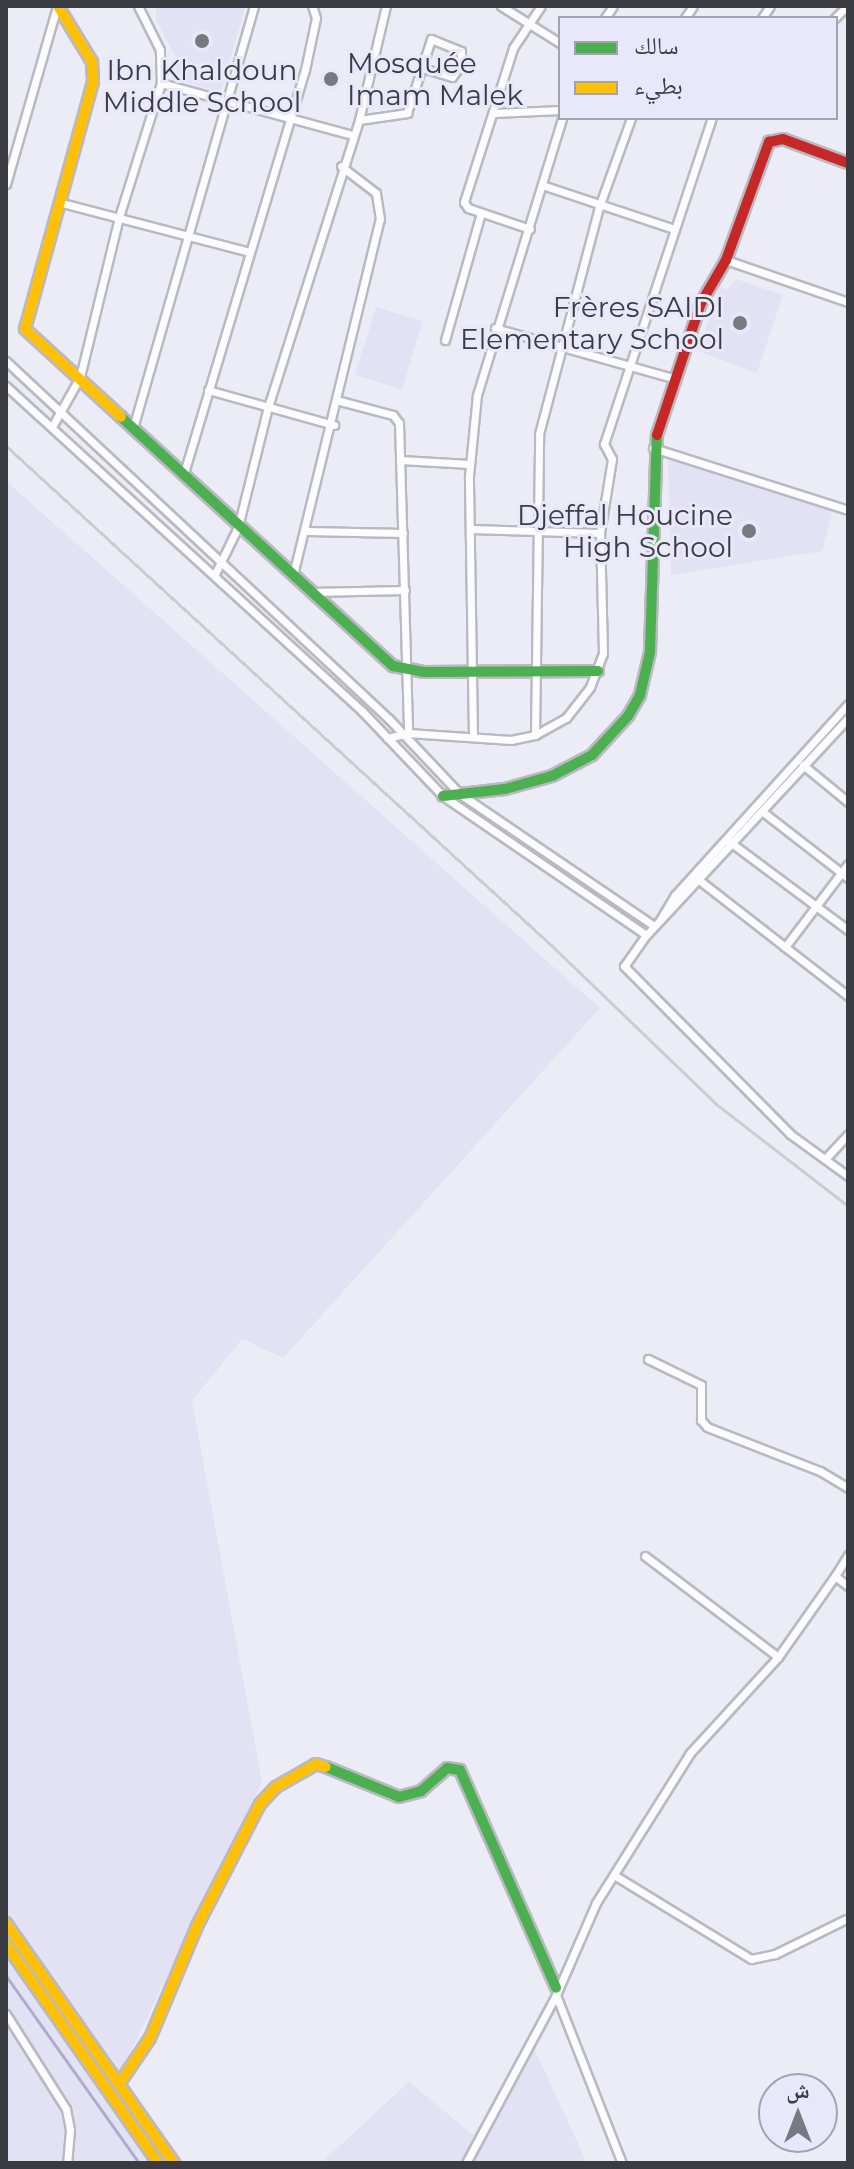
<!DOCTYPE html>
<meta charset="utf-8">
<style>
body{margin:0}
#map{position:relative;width:854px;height:2169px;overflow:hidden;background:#ececf6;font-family:Montserrat,"Noto Naskh Arabic",sans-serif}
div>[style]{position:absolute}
.built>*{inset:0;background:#e3e2f5;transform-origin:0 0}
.stream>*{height:3px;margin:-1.5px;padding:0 1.5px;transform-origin:1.5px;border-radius:1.5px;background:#aeacce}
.roads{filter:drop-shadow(2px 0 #bab9c1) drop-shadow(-2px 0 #bab9c1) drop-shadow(0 2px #bab9c1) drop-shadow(0 -2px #bab9c1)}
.street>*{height:7px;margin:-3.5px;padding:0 3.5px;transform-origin:3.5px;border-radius:3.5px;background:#fcfcfe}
.fast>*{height:10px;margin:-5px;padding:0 5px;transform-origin:5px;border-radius:5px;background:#4caf50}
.slow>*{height:10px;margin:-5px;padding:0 5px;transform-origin:5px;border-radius:5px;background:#ffc107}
.jam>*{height:10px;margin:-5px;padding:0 5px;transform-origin:5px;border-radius:5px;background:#c62828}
.rail>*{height:3px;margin:-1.5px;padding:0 1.5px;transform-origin:1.5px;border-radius:1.5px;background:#cdcdd1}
.dots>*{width:22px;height:22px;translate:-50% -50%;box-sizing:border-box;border:4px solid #e9e8fa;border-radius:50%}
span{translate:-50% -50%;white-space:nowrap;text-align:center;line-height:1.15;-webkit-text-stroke:6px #e9e8fa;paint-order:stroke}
.poi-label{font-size:28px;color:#3b3b42}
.left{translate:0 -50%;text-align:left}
.right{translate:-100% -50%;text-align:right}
.frame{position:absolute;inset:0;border:8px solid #3b3b42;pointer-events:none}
.legend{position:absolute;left:558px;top:16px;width:280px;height:104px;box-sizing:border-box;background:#e9e8fa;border:2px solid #a3a3b0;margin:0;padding:10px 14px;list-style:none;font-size:24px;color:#3b3b42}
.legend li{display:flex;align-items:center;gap:16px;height:40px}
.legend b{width:40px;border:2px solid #a3a3b0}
.north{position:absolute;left:758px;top:2073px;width:80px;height:80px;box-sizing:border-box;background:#e9e8fa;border:2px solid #a3a3b0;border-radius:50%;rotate:0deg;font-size:22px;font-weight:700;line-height:32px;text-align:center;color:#3b3b42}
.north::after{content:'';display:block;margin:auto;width:28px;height:36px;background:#797981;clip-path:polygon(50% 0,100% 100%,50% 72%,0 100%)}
</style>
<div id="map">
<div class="built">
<i style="clip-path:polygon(157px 6px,245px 6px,221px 92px,172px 78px,177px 59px,155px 19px)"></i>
<i style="clip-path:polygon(736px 279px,783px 295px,757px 373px,698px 351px,720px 287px,727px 290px)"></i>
<i style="left:376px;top:307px;width:49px;height:71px;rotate:17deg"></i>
<i style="clip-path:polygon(668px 456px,833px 511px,822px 551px,671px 575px)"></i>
<i style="clip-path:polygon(6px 481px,600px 1008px,283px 1358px,242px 1339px,192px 1401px,262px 1782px,119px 2075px,185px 2163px,6px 2163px)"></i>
<i style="clip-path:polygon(533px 2046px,587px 2163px,321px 2163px,409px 2082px,473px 2135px)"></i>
</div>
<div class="stream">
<i style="left:6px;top:1976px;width:229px;rotate:54.6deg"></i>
</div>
<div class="roads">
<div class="street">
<i style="left:501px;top:6px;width:70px;rotate:32.1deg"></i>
<i style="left:605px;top:18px;width:14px;rotate:-56deg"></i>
<i style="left:685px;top:18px;width:14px;rotate:-56deg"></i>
<i style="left:762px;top:18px;width:14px;rotate:-56deg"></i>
<i style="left:835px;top:18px;width:17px;rotate:-45deg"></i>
<i style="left:161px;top:83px;width:199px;rotate:15.2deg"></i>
<i style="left:494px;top:113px;width:66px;rotate:-2.6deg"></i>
<i style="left:359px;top:120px;width:49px;rotate:-8.3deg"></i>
<i style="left:407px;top:113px;width:78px;rotate:-72deg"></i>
<i style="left:431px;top:39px;width:32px;rotate:22deg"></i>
<i style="left:461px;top:51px;width:14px;rotate:90deg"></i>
<i style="left:461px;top:65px;width:15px;rotate:127deg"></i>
<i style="left:452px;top:77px;width:31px;rotate:-163deg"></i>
<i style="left:6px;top:184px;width:185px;rotate:-74deg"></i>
<i style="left:542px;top:185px;width:139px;rotate:18.4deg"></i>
<i style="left:62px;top:203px;width:194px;rotate:14.6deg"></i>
<i style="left:530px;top:229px;width:65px;rotate:-161.3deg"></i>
<i style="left:468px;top:208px;width:7px;rotate:-124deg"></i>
<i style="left:464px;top:202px;width:162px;rotate:-72.3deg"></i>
<i style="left:513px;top:48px;width:50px;rotate:-56.3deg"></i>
<i style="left:726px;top:260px;width:129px;rotate:19deg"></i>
<i style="left:495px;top:328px;width:188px;rotate:15.7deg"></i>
<i style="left:445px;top:340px;width:132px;rotate:-74.2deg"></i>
<i style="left:6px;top:361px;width:524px;rotate:43.07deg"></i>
<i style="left:389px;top:719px;width:103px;rotate:46.6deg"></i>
<i style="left:460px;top:794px;width:235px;rotate:34.2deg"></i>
<i style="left:6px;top:386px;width:482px;rotate:42.4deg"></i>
<i style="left:362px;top:711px;width:117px;rotate:46.4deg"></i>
<i style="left:443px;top:796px;width:246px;rotate:34.4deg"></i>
<i style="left:208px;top:390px;width:131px;rotate:15.5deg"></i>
<i style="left:340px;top:401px;width:55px;rotate:14.8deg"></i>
<i style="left:393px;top:415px;width:10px;rotate:53deg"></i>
<i style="left:399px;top:423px;width:310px;rotate:88.3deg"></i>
<i style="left:53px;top:425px;width:55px;rotate:-60.6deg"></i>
<i style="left:80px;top:377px;width:165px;rotate:-76.3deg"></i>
<i style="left:119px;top:217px;width:140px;rotate:-72.6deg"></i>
<i style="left:161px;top:83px;width:33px;rotate:-92deg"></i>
<i style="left:160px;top:50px;width:49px;rotate:-116.6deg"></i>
<i style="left:133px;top:428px;width:439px;rotate:-74deg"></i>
<i style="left:653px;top:448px;width:205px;rotate:17.6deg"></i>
<i style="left:400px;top:460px;width:70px;rotate:3.3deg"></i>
<i style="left:184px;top:473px;width:421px;rotate:-73.3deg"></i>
<i style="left:305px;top:70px;width:53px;rotate:-78.1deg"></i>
<i style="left:316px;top:18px;width:13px;rotate:-108deg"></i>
<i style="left:471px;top:529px;width:129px;rotate:1.8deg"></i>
<i style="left:307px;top:531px;width:96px;rotate:1.2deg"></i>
<i style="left:215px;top:574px;width:52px;rotate:-63.9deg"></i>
<i style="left:238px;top:527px;width:124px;rotate:-76deg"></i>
<i style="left:268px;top:407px;width:301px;rotate:-72.4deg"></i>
<i style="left:359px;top:120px;width:117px;rotate:-76.7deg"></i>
<i style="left:293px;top:575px;width:366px;rotate:-76.3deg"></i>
<i style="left:380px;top:219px;width:26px;rotate:-99deg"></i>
<i style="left:376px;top:193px;width:44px;rotate:-142.4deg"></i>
<i style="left:311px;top:592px;width:94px;rotate:-1.2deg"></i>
<i style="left:848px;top:718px;width:296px;rotate:132.9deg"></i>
<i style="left:646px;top:935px;width:38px;rotate:125deg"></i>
<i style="left:624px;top:966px;width:236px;rotate:45.3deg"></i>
<i style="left:790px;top:1134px;width:72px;rotate:35.9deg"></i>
<i style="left:535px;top:735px;width:301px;rotate:-89.2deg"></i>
<i style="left:539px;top:434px;width:235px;rotate:-75.2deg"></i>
<i style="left:599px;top:207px;width:95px;rotate:-70.2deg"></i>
<i style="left:473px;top:737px;width:261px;rotate:-90.9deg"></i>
<i style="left:469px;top:476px;width:81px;rotate:-84.4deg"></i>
<i style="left:477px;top:395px;width:290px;rotate:-72.9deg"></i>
<i style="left:387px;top:738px;width:22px;rotate:-13deg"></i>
<i style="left:408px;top:733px;width:103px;rotate:3.9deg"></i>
<i style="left:511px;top:740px;width:25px;rotate:-12deg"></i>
<i style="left:535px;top:735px;width:35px;rotate:-29deg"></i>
<i style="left:566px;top:718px;width:39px;rotate:-52deg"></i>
<i style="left:590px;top:687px;width:36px;rotate:-69deg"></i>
<i style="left:603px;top:653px;width:120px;rotate:-91.4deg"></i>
<i style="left:600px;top:533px;width:75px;rotate:-80.8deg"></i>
<i style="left:612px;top:459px;width:17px;rotate:-118deg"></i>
<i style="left:604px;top:444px;width:343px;rotate:-71.7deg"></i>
<i style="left:803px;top:765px;width:58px;rotate:39.4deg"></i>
<i style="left:763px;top:812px;width:108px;rotate:37.8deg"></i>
<i style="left:730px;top:842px;width:147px;rotate:36.7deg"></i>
<i style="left:699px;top:880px;width:189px;rotate:37.9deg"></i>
<i style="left:660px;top:920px;width:29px;rotate:-59deg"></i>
<i style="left:675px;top:895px;width:258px;rotate:-47.8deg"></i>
<i style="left:785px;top:947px;width:104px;rotate:-52.8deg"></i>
<i style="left:825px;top:1159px;width:34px;rotate:-47deg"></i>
<i style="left:648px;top:1359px;width:59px;rotate:26.1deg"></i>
<i style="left:701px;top:1385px;width:35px;rotate:90deg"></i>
<i style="left:701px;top:1420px;width:9px;rotate:49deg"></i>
<i style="left:707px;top:1427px;width:121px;rotate:21.3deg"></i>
<i style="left:820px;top:1471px;width:33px;rotate:31deg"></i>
<i style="left:645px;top:1556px;width:167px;rotate:37.2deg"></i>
<i style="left:835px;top:1576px;width:25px;rotate:-58deg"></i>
<i style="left:614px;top:1875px;width:161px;rotate:31.5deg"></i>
<i style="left:751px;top:1959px;width:25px;rotate:-12deg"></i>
<i style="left:775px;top:1954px;width:79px;rotate:-26.2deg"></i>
<i style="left:556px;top:1995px;width:180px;rotate:68.6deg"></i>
<i style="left:6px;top:2014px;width:112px;rotate:57.7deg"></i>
<i style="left:66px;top:2109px;width:21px;rotate:79deg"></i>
<i style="left:70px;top:2130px;width:33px;rotate:95deg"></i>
<i style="left:466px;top:2163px;width:191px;rotate:-61.8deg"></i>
<i style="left:556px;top:1995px;width:100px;rotate:-66.5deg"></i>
<i style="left:596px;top:1903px;width:177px;rotate:-57.9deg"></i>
<i style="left:690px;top:1753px;width:130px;rotate:-47.5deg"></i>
<i style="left:778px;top:1657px;width:99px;rotate:-54.9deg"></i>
<i style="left:835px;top:1576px;width:16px;rotate:38deg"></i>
</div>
<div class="fast">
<i style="left:121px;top:417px;width:369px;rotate:42.5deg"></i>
<i style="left:393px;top:666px;width:31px;rotate:11deg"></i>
<i style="left:423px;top:672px;width:175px;rotate:-0.3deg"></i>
<i style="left:443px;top:796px;width:62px;rotate:-6.4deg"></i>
<i style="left:505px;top:789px;width:49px;rotate:-15.5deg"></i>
<i style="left:552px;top:776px;width:45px;rotate:-27.7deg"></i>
<i style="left:592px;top:755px;width:53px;rotate:-47.3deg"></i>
<i style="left:628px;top:716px;width:24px;rotate:-60deg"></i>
<i style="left:640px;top:695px;width:44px;rotate:-76.9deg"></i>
<i style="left:650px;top:652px;width:217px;rotate:-88.2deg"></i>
<i style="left:326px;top:1767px;width:79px;rotate:22.3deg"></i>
<i style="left:399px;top:1797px;width:23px;rotate:-15deg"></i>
<i style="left:421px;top:1791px;width:35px;rotate:-41deg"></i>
<i style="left:447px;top:1768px;width:13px;rotate:9deg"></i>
<i style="left:460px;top:1770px;width:238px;rotate:66.2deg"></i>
</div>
<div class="slow">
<i style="left:58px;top:6px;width:66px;rotate:58.7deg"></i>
<i style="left:92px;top:62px;width:20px;rotate:87deg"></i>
<i style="left:93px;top:82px;width:256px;rotate:105.4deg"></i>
<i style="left:25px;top:329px;width:130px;rotate:42.5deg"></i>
<i style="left:6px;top:1923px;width:293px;rotate:55deg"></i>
<i style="left:6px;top:1944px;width:267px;rotate:55.2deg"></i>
<i style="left:119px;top:2084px;width:55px;rotate:-56deg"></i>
<i style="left:150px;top:2038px;width:121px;rotate:-67.2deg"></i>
<i style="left:197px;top:1926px;width:137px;rotate:-62.7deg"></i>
<i style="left:260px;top:1804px;width:23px;rotate:-47deg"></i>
<i style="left:276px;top:1787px;width:46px;rotate:-29.9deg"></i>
<i style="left:316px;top:1764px;width:10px;rotate:17deg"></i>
</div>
<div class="jam">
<i style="left:657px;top:435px;width:139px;rotate:-71.6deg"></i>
<i style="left:701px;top:303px;width:50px;rotate:-59.8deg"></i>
<i style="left:726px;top:260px;width:126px;rotate:-70deg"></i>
<i style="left:769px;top:142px;width:14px;rotate:-12deg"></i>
<i style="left:783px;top:139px;width:69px;rotate:20.3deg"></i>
</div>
</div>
<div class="rail">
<i style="left:6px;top:446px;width:739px;rotate:42.48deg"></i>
<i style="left:551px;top:945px;width:229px;rotate:43.9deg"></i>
<i style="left:716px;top:1104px;width:167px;rotate:37.7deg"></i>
</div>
<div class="dots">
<i style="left:202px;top:41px;background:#797981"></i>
<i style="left:331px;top:79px;background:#797981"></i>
<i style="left:740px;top:323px;background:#797981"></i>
<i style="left:749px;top:531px;background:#797981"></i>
</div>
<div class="poi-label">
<span class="left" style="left:347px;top:79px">Mosquée<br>Imam Malek</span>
<span style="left:202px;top:86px">Ibn Khaldoun<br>Middle School</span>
<span class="right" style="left:724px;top:323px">Frères SAIDI<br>Elementary School</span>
<span class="right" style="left:733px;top:531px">Djeffal Houcine<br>High School</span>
</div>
<div class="frame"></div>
<ul class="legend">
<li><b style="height:10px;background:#4caf50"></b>سالك</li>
<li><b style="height:10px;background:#ffc107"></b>بطيء</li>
</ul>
<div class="north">ش</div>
</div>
